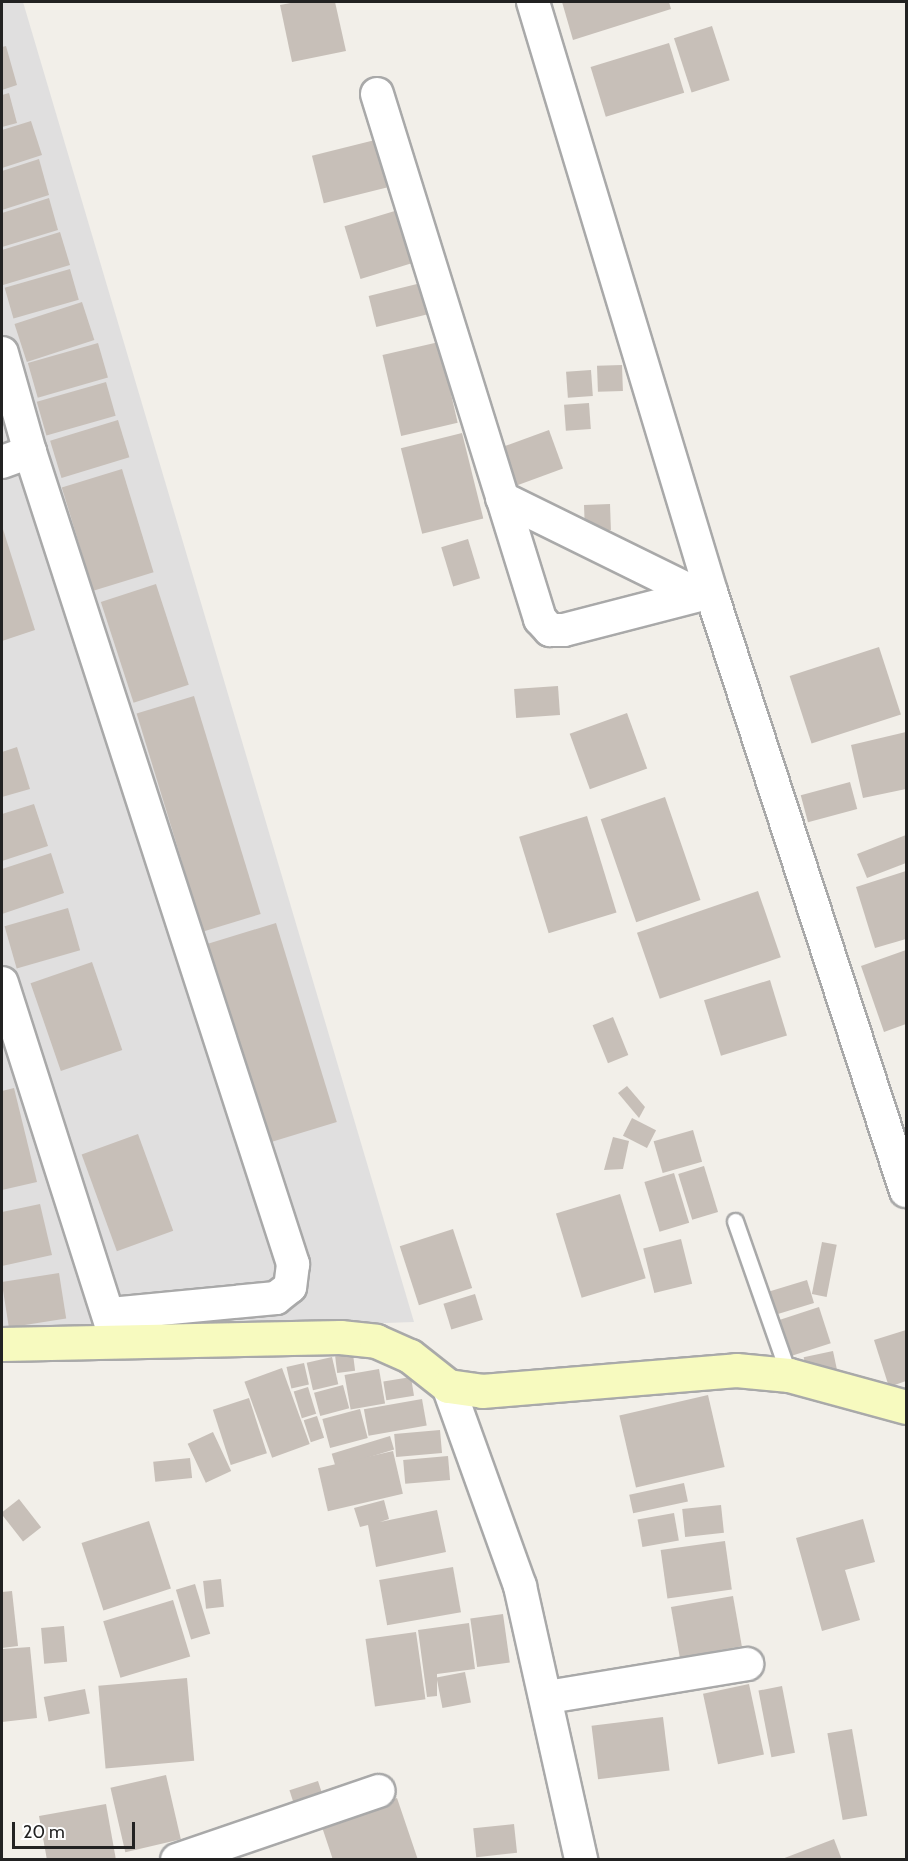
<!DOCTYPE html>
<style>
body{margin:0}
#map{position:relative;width:908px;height:1861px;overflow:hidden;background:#f2efe9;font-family:Cabin,sans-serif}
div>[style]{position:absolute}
.residential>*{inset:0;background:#e0dfdf}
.building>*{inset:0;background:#c7bfb8;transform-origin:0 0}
.roads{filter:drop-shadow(2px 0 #a9a9a9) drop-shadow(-2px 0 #a9a9a9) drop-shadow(0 2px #a9a9a9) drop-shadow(0 -2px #a9a9a9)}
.lane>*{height:15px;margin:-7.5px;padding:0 7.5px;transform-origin:7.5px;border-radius:7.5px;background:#fff}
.street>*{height:32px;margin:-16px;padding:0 16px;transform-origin:16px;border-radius:16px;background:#fff}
.secondary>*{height:33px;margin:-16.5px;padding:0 16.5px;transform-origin:16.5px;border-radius:16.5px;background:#f7fabf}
span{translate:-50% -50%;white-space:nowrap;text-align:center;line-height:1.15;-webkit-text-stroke:4.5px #fff;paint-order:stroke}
.frame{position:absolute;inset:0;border:3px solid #222;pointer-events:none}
.scale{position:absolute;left:12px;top:1822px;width:123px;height:27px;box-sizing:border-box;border:3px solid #222;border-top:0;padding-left:8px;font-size:18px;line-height:21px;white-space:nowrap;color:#222;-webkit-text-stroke:4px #fff;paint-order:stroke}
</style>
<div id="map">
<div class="residential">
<i style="clip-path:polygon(2px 2px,23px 2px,414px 1322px,2px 1336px)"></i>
</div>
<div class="building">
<i style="clip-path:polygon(296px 2px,335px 2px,346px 51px,292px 62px,280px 5px)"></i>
<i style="clip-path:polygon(562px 2px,669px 2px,671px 9px,573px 40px)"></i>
<i style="left:712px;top:26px;width:57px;height:40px;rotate:72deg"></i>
<i style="left:669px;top:43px;width:52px;height:82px;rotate:73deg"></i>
<i style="clip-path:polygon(6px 46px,17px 85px,2px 90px,2px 47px)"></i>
<i style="clip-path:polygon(9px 93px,17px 123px,2px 127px,2px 95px)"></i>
<i style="clip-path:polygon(31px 121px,42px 155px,2px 168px,2px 130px)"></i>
<i style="left:375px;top:140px;width:49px;height:65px;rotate:76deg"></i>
<i style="clip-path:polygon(39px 159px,49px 195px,2px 210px,2px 171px)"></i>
<i style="clip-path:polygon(49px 198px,58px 230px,2px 247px,2px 213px)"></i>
<i style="left:398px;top:210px;width:55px;height:56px;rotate:73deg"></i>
<i style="clip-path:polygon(60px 232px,70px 265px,3px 285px,2px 250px)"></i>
<i style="left:70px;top:269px;width:32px;height:68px;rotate:74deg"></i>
<i style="left:421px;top:283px;width:32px;height:54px;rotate:76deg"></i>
<i style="left:82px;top:302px;width:40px;height:71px;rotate:72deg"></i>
<i style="left:439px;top:342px;width:83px;height:58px;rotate:77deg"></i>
<i style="left:98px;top:343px;width:36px;height:73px;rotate:74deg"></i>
<i style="left:622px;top:365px;width:26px;height:25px;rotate:88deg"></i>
<i style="left:591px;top:370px;width:26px;height:25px;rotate:86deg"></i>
<i style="left:106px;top:382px;width:35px;height:72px;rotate:74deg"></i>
<i style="left:589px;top:403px;width:26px;height:25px;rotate:86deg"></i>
<i style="left:118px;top:420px;width:39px;height:71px;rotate:73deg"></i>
<i style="left:549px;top:430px;width:41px;height:50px;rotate:70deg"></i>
<i style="left:462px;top:433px;width:88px;height:63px;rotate:76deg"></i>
<i style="left:122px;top:469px;width:108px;height:63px;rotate:73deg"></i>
<i style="left:610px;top:504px;width:26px;height:26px;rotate:88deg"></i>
<i style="clip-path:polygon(2px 526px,35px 630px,2px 641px)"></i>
<i style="left:468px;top:539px;width:41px;height:28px;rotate:73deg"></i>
<i style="left:156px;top:584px;width:106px;height:58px;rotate:72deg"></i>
<i style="left:879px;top:647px;width:71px;height:94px;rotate:72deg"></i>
<i style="left:558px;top:686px;width:29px;height:44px;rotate:86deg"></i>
<i style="left:194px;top:696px;width:228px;height:60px;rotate:73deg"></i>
<i style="left:627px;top:713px;width:59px;height:61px;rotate:70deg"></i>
<i style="clip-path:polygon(906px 732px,906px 789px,863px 798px,851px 745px)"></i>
<i style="clip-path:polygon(17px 747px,30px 789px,2px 797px,2px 752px)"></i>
<i style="left:850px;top:782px;width:28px;height:51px;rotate:75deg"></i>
<i style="left:665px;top:797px;width:109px;height:68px;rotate:71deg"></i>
<i style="clip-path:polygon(34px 804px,48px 846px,2px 861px,2px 814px)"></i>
<i style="left:587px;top:816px;width:101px;height:71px;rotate:73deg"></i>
<i style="clip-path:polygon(906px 835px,906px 863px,867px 878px,857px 854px)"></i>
<i style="clip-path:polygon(51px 853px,64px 893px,2px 914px,2px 869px)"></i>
<i style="clip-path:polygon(906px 871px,906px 939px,875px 948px,856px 887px)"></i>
<i style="left:758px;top:891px;width:70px;height:128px;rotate:71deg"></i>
<i style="left:68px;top:908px;width:44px;height:66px;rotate:74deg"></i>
<i style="left:276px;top:923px;width:208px;height:72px;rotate:73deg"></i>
<i style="clip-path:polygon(906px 950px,906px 1024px,884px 1032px,861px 966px)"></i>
<i style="left:92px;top:962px;width:93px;height:65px;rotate:71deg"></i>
<i style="left:770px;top:980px;width:58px;height:69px;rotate:73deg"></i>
<i style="left:613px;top:1017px;width:41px;height:22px;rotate:68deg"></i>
<i style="clip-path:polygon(627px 1086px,645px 1107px,639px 1118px,618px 1093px)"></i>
<i style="clip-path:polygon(14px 1088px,37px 1182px,2px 1190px,2px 1091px)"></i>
<i style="left:632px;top:1118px;width:27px;height:20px;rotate:27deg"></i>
<i style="left:693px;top:1130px;width:33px;height:41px;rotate:74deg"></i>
<i style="left:138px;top:1134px;width:103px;height:60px;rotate:70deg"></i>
<i style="clip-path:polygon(613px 1137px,629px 1141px,623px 1169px,604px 1170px)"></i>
<i style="left:704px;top:1166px;width:48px;height:27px;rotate:73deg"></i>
<i style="left:674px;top:1173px;width:52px;height:31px;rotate:73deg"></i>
<i style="left:620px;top:1194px;width:88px;height:67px;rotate:73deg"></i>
<i style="clip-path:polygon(40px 1204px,52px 1255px,2px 1266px,2px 1212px)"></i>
<i style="left:453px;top:1229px;width:62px;height:56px;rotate:72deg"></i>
<i style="left:681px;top:1239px;width:46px;height:39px;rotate:76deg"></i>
<i style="left:822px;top:1242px;width:15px;height:53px;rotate:11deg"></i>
<i style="left:59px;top:1273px;width:46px;height:58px;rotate:81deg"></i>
<i style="left:807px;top:1280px;width:24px;height:43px;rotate:73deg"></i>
<i style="left:475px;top:1294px;width:27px;height:33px;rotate:73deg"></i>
<i style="left:819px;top:1307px;width:38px;height:45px;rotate:72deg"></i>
<i style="clip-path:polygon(906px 1330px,906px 1381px,889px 1387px,874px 1340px)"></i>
<i style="left:833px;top:1351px;width:19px;height:30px;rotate:78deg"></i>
<i style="left:353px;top:1354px;width:17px;height:18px;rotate:83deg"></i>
<i style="left:332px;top:1357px;width:28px;height:26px;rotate:77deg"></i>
<i style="left:304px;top:1363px;width:22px;height:18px;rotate:77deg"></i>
<i style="left:282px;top:1368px;width:81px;height:40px;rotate:70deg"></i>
<i style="left:379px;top:1369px;width:35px;height:35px;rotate:80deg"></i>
<i style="left:411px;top:1377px;width:19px;height:28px;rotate:81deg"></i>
<i style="left:343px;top:1385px;width:24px;height:30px;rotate:75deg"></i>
<i style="left:308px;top:1387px;width:28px;height:15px;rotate:73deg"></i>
<i style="left:708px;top:1395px;width:74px;height:91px;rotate:77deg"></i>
<i style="left:249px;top:1398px;width:58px;height:38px;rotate:72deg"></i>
<i style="left:422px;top:1399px;width:27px;height:59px;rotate:80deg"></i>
<i style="left:360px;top:1409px;width:30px;height:39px;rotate:75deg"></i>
<i style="left:317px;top:1416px;width:23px;height:14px;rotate:72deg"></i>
<i style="left:440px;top:1430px;width:23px;height:46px;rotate:85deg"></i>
<i style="left:213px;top:1432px;width:43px;height:28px;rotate:65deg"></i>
<i style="left:390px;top:1436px;width:14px;height:61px;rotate:73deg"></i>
<i style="left:393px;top:1451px;width:44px;height:77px;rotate:77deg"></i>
<i style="left:448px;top:1456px;width:24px;height:45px;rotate:85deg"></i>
<i style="left:190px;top:1458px;width:20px;height:37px;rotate:84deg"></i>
<i style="left:684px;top:1483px;width:19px;height:56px;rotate:78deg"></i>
<i style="left:19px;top:1499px;width:36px;height:23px;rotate:52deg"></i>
<i style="clip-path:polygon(384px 1500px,389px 1519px,380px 1522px,437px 1510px,446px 1552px,376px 1567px,368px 1525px,360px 1527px,354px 1508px)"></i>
<i style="left:721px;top:1505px;width:28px;height:39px;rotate:84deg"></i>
<i style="left:674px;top:1513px;width:28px;height:37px;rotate:80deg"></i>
<i style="clip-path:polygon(863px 1519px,875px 1562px,845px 1570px,860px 1620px,822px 1631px,796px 1538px)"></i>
<i style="left:149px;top:1521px;width:71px;height:71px;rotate:72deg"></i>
<i style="left:725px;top:1541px;width:49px;height:65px;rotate:82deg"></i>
<i style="left:453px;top:1567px;width:46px;height:75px;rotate:80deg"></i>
<i style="left:221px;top:1579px;width:28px;height:18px;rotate:84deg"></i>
<i style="left:195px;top:1584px;width:52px;height:20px;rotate:73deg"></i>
<i style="clip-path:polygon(12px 1591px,18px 1646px,2px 1648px,2px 1592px)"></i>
<i style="left:733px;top:1596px;width:51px;height:63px;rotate:80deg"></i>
<i style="left:173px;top:1600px;width:59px;height:73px;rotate:73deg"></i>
<i style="left:503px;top:1614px;width:49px;height:33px;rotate:82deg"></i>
<i style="clip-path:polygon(469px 1623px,475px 1669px,437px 1674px,437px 1696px,427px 1697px,418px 1630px)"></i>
<i style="left:64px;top:1626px;width:36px;height:23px;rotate:85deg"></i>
<i style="left:416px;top:1632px;width:68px;height:51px;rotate:82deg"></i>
<i style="clip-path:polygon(30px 1647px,37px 1718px,2px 1722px,2px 1649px)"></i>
<i style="left:465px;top:1672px;width:31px;height:29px;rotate:79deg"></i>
<i style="left:187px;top:1678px;width:83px;height:89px;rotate:85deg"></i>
<i style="left:749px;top:1684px;width:72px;height:47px;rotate:78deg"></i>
<i style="left:782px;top:1686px;width:68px;height:24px;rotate:79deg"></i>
<i style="left:85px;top:1689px;width:25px;height:42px;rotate:79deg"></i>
<i style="left:663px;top:1717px;width:54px;height:72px;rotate:83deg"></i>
<i style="left:852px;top:1729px;width:88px;height:25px;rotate:80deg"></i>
<i style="left:166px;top:1775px;width:66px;height:57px;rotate:77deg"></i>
<i style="left:318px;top:1781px;width:26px;height:30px;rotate:72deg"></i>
<i style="clip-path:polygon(397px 1798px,418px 1860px,333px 1860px,321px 1824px)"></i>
<i style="clip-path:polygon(106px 1804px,116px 1860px,47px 1860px,39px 1816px)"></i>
<i style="left:514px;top:1824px;width:29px;height:41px;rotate:84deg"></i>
<i style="clip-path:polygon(834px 1839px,842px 1860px,782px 1860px,782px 1859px)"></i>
</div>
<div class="roads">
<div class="lane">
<i style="left:735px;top:1221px;width:163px;rotate:70.7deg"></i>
</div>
<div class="street">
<i style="left:533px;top:2px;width:616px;rotate:73.21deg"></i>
<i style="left:711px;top:592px;width:630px;rotate:71.97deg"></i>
<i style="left:377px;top:94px;width:550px;rotate:72.75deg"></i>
<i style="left:540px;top:619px;width:15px;rotate:48deg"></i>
<i style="left:550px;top:630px;width:14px"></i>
<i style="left:564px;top:630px;width:152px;rotate:-14.5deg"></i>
<i style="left:2px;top:353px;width:103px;rotate:74.2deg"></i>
<i style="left:2px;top:462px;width:30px;rotate:-20deg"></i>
<i style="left:30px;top:452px;width:854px;rotate:72.05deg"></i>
<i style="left:293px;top:1264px;width:23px;rotate:97deg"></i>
<i style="left:290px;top:1287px;width:18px;rotate:142deg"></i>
<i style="left:276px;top:1298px;width:166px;rotate:174.5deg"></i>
<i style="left:502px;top:498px;width:217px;rotate:26.2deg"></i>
<i style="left:2px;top:983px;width:369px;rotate:72.3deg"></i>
<i style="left:448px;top:1386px;width:213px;rotate:70.2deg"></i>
<i style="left:520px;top:1586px;width:281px;rotate:77.4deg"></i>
<i style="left:548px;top:1697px;width:202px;rotate:-9.4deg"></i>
<i style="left:177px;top:1860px;width:213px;rotate:-18.9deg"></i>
</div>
<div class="secondary">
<i style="left:2px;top:1344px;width:338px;rotate:-1.2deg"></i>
<i style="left:340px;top:1337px;width:36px;rotate:6deg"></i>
<i style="left:376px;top:1341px;width:37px;rotate:24deg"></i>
<i style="left:410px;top:1356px;width:48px;rotate:38.3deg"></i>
<i style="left:448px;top:1386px;width:34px;rotate:8deg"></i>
<i style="left:482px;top:1391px;width:255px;rotate:-4.7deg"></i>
<i style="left:736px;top:1370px;width:53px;rotate:5.4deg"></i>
<i style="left:789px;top:1375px;width:121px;rotate:15.3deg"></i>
</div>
</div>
<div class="frame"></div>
<div class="scale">20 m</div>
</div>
